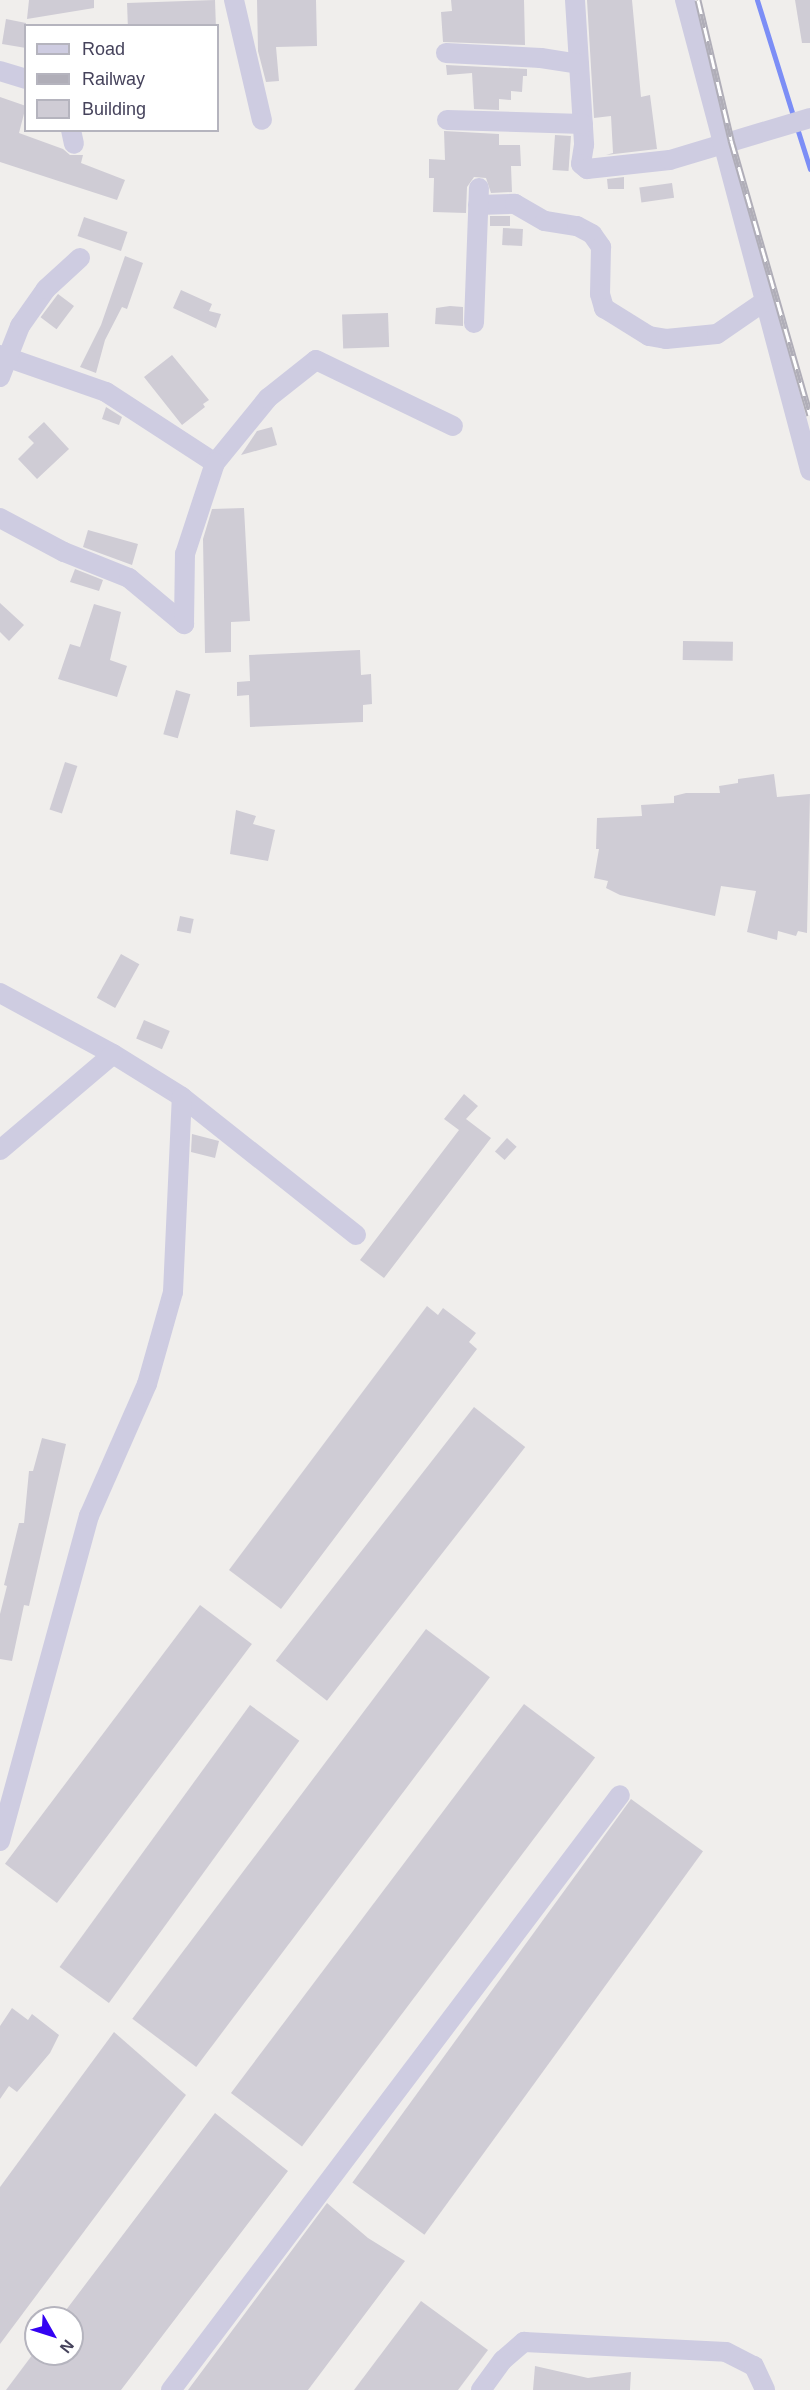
<!DOCTYPE html>
<style>
body{margin:0}
#map{position:relative;width:810px;height:2390px;overflow:hidden;background:#f0eeec;font-family:Arial,sans-serif}
div>[style]{position:absolute}
.stream>*{height:5px;margin:-2.5px;padding:0 2.5px;transform-origin:2.5px;border-radius:2.5px;background:#7c8ef6}
.building>*{inset:0;background:#cfccd5;transform-origin:0 0}
.minor>*{height:20px;margin:-10px;padding:0 10px;transform-origin:10px;border-radius:10px;background:#cecce1}
.rail>*{height:7px;margin-top:-3.5px;transform-origin:0;background:repeating-linear-gradient(90deg,#fff 0 14px,#b0aeb8 0 28px);box-sizing:border-box;border-block:2px solid #b0aeb8}
span{translate:-50% -50%;white-space:nowrap;text-align:center;line-height:1.15;-webkit-text-stroke:4.5px #fff;paint-order:stroke}
.legend{position:absolute;left:24px;top:24px;width:195px;height:108px;box-sizing:border-box;background:#fff;border:2px solid #b5b4be;margin:0;padding:8px 10px;list-style:none;font-size:18px;color:#46435c}
.legend li{display:flex;align-items:center;gap:12px;height:30px}
.legend b{width:30px;border:2px solid #b5b4be}
.north{position:absolute;left:24px;top:2306px;width:60px;height:60px;box-sizing:border-box;background:#fff;border:2px solid #b5b4be;border-radius:50%;rotate:129deg;font-size:16px;font-weight:700;line-height:24px;text-align:center;color:#46435c}
.north::after{content:'';display:block;margin:auto;width:21px;height:27px;background:#3403f2;clip-path:polygon(50% 0,100% 100%,50% 72%,0 100%)}
</style>
<div id="map">
<div class="stream">
<i style="left:757px;top:0;width:125px;rotate:72.7deg"></i>
<i style="left:797px;top:128px;width:43px;rotate:72.4deg"></i>
</div>
<div class="building">
<i style="clip-path:polygon(29px 0,94px 0,94px 8px,27px 19px)"></i>
<i style="left:215px;top:0;width:26px;height:88px;rotate:88deg"></i>
<i style="clip-path:polygon(257px 0,316px 0,317px 46px,276px 47px,279px 81px,266px 82px,258px 51px)"></i>
<i style="clip-path:polygon(451px 0,524px 0,525px 45px,443px 42px,441px 12px,452px 11px)"></i>
<i style="clip-path:polygon(587px 0,632px 0,641px 97px,650px 95px,657px 149px,606px 155px,613px 153px,611px 116px,594px 118px)"></i>
<i style="clip-path:polygon(795px 0,810px 0,810px 43px,802px 43px)"></i>
<i style="clip-path:polygon(6px 19px,26px 23px,26px 48px,2px 44px)"></i>
<i style="clip-path:polygon(446px 65px,527px 69px,527px 76px,523px 76px,522px 92px,511px 91px,511px 100px,499px 99px,499px 110px,474px 109px,472px 73px,447px 75px)"></i>
<i style="clip-path:polygon(0 97px,26px 106px,19px 133px,63px 149px,70px 155px,83px 155px,81px 163px,125px 180px,117px 200px,0 162px)"></i>
<i style="clip-path:polygon(444px 131px,499px 134px,499px 145px,520px 145px,521px 166px,511px 166px,512px 192px,491px 193px,486px 178px,474px 177px,467px 187px,466px 213px,433px 212px,434px 178px,429px 178px,429px 159px,445px 160px)"></i>
<i style="left:555px;top:135px;width:16px;height:35px;rotate:4deg"></i>
<i style="clip-path:polygon(624px 177px,624px 189px,608px 189px,607px 179px)"></i>
<i style="left:672px;top:183px;width:15px;height:33px;rotate:82deg"></i>
<i style="left:510px;top:216px;width:10px;height:20px;rotate:90deg"></i>
<i style="left:84px;top:217px;width:46px;height:20px;rotate:19deg"></i>
<i style="left:503px;top:228px;width:20px;height:17px;rotate:3deg"></i>
<i style="clip-path:polygon(125px 256px,143px 263px,127px 309px,122px 307px,105px 340px,96px 373px,80px 367px,101px 325px)"></i>
<i style="clip-path:polygon(181px 290px,212px 304px,209px 311px,221px 314px,216px 328px,173px 308px)"></i>
<i style="left:58px;top:294px;width:20px;height:29px;rotate:37deg"></i>
<i style="clip-path:polygon(450px 306px,463px 307px,463px 326px,435px 324px,436px 308px)"></i>
<i style="left:388px;top:313px;width:34px;height:46px;rotate:88deg"></i>
<i style="clip-path:polygon(172px 355px,209px 400px,203px 404px,205px 407px,182px 425px,144px 377px)"></i>
<i style="clip-path:polygon(106px 407px,122px 417px,119px 425px,102px 419px)"></i>
<i style="clip-path:polygon(44px 422px,69px 449px,37px 479px,18px 459px,34px 443px,28px 437px)"></i>
<i style="clip-path:polygon(272px 427px,277px 445px,241px 455px,257px 431px)"></i>
<i style="clip-path:polygon(244px 508px,250px 621px,231px 622px,231px 652px,205px 653px,203px 539px,212px 509px)"></i>
<i style="clip-path:polygon(88px 530px,138px 544px,132px 565px,83px 547px)"></i>
<i style="clip-path:polygon(75px 569px,103px 580px,99px 591px,70px 582px)"></i>
<i style="clip-path:polygon(0 603px,24px 625px,9px 641px,0 632px)"></i>
<i style="clip-path:polygon(94px 604px,121px 612px,110px 660px,127px 666px,117px 697px,58px 679px,70px 644px,80px 647px)"></i>
<i style="left:683px;top:641px;width:50px;height:19px;rotate:1deg"></i>
<i style="clip-path:polygon(360px 650px,361px 675px,371px 674px,372px 704px,363px 705px,363px 722px,250px 727px,249px 695px,237px 696px,237px 682px,250px 681px,249px 655px)"></i>
<i style="left:176px;top:690px;width:15px;height:46px;rotate:16deg"></i>
<i style="left:65px;top:762px;width:13px;height:50px;rotate:18deg"></i>
<i style="clip-path:polygon(774px 774px,777px 797px,810px 794px,807px 933px,798px 931px,796px 936px,778px 931px,777px 940px,747px 932px,756px 891px,721px 886px,715px 916px,620px 895px,606px 888px,608px 881px,594px 878px,599px 849px,596px 849px,597px 818px,642px 816px,641px 805px,674px 803px,674px 796px,686px 793px,720px 793px,719px 786px,738px 783px,738px 779px)"></i>
<i style="clip-path:polygon(236px 810px,256px 816px,253px 824px,275px 830px,268px 861px,230px 854px)"></i>
<i style="left:180px;top:916px;width:14px;height:15px;rotate:12deg"></i>
<i style="left:121px;top:954px;width:21px;height:50px;rotate:29deg"></i>
<i style="left:144px;top:1020px;width:28px;height:20px;rotate:23deg"></i>
<i style="clip-path:polygon(464px 1094px,478px 1106px,466px 1119px,491px 1138px,384px 1278px,360px 1260px,459px 1130px,444px 1119px)"></i>
<i style="clip-path:polygon(192px 1134px,219px 1141px,215px 1158px,191px 1152px)"></i>
<i style="left:507px;top:1138px;width:13px;height:18px;rotate:42deg"></i>
<i style="clip-path:polygon(427px 1306px,438px 1315px,443px 1308px,476px 1333px,469px 1342px,477px 1349px,281px 1609px,229px 1570px)"></i>
<i style="left:474px;top:1407px;width:65px;height:322px;rotate:38deg"></i>
<i style="clip-path:polygon(42px 1438px,66px 1444px,29px 1606px,24px 1605px,12px 1661px,0 1659px,0 1614px,7px 1586px,4px 1585px,19px 1523px,24px 1523px,29px 1471px,33px 1471px)"></i>
<i style="left:200px;top:1605px;width:65px;height:324px;rotate:37deg"></i>
<i style="left:426px;top:1629px;width:80px;height:488px;rotate:37deg"></i>
<i style="left:524px;top:1704px;width:89px;height:487px;rotate:37deg"></i>
<i style="left:250px;top:1705px;width:61px;height:324px;rotate:36deg"></i>
<i style="left:631px;top:1799px;width:89px;height:474px;rotate:36deg"></i>
<i style="clip-path:polygon(12px 2008px,28px 2020px,32px 2014px,59px 2035px,50px 2053px,17px 2092px,9px 2086px,0 2099px,0 2026px)"></i>
<i style="clip-path:polygon(114px 2032px,186px 2095px,0 2344px,0 2187px)"></i>
<i style="clip-path:polygon(215px 2113px,288px 2171px,121px 2390px,6px 2390px,33px 2354px,72px 2354px,72px 2318px,60px 2318px)"></i>
<i style="clip-path:polygon(327px 2203px,368px 2238px,405px 2261px,308px 2390px,188px 2390px)"></i>
<i style="clip-path:polygon(421px 2301px,488px 2350px,458px 2390px,354px 2390px)"></i>
<i style="clip-path:polygon(535px 2366px,588px 2378px,631px 2372px,630px 2390px,533px 2390px)"></i>
</div>
<div class="minor">
<i style="left:234px;top:0;width:123px;rotate:76.9deg"></i>
<i style="left:575px;top:0;width:145px;rotate:86.4deg"></i>
<i style="left:584px;top:145px;width:19px;rotate:99deg"></i>
<i style="left:581px;top:164px;width:8px;rotate:40deg"></i>
<i style="left:587px;top:169px;width:83px;rotate:-6.2deg"></i>
<i style="left:670px;top:160px;width:146px;rotate:-16.7deg"></i>
<i style="left:685px;top:0;width:487px;rotate:75.1deg"></i>
<i style="left:446px;top:53px;width:95px;rotate:3deg"></i>
<i style="left:541px;top:58px;width:38px;rotate:9deg"></i>
<i style="left:0;top:71px;width:27px;rotate:17deg"></i>
<i style="left:447px;top:120px;width:136px;rotate:1.7deg"></i>
<i style="left:71px;top:130px;width:14px;rotate:78deg"></i>
<i style="left:478px;top:205px;width:37px;rotate:-2deg"></i>
<i style="left:515px;top:204px;width:34px;rotate:30deg"></i>
<i style="left:545px;top:221px;width:32px;rotate:9deg"></i>
<i style="left:577px;top:226px;width:17px;rotate:28deg"></i>
<i style="left:592px;top:234px;width:16px;rotate:55deg"></i>
<i style="left:601px;top:247px;width:47px;rotate:91.2deg"></i>
<i style="left:600px;top:294px;width:15px;rotate:74deg"></i>
<i style="left:604px;top:308px;width:53px;rotate:31.9deg"></i>
<i style="left:649px;top:336px;width:17px;rotate:10deg"></i>
<i style="left:666px;top:339px;width:51px;rotate:-5.6deg"></i>
<i style="left:717px;top:334px;width:58px;rotate:-34.5deg"></i>
<i style="left:474px;top:323px;width:135px;rotate:-87.9deg"></i>
<i style="left:0;top:355px;width:112px;rotate:19.2deg"></i>
<i style="left:106px;top:392px;width:130px;rotate:33.1deg"></i>
<i style="left:215px;top:463px;width:84px;rotate:-50.8deg"></i>
<i style="left:268px;top:398px;width:61px;rotate:-38.4deg"></i>
<i style="left:316px;top:360px;width:152px;rotate:25.7deg"></i>
<i style="left:0;top:377px;width:55px;rotate:-68.6deg"></i>
<i style="left:20px;top:326px;width:45px;rotate:-54.9deg"></i>
<i style="left:46px;top:289px;width:46px;rotate:-42.4deg"></i>
<i style="left:0;top:518px;width:72px;rotate:28deg"></i>
<i style="left:64px;top:552px;width:70px;rotate:21.8deg"></i>
<i style="left:129px;top:578px;width:72px;rotate:39.9deg"></i>
<i style="left:184px;top:624px;width:70px;rotate:-89.2deg"></i>
<i style="left:185px;top:554px;width:96px;rotate:-71.8deg"></i>
<i style="left:0;top:993px;width:128px;rotate:28.4deg"></i>
<i style="left:113px;top:1054px;width:81px;rotate:31.9deg"></i>
<i style="left:182px;top:1097px;width:222px;rotate:38.4deg"></i>
<i style="left:0;top:1150px;width:148px;rotate:-40.3deg"></i>
<i style="left:0;top:1841px;width:337px;rotate:-74.7deg"></i>
<i style="left:89px;top:1516px;width:144px;rotate:-66.3deg"></i>
<i style="left:147px;top:1384px;width:96px;rotate:-74.2deg"></i>
<i style="left:173px;top:1292px;width:195px;rotate:-87.4deg"></i>
<i style="left:171px;top:2390px;width:745px;rotate:-52.96deg"></i>
<i style="left:481px;top:2390px;width:37px;rotate:-54deg"></i>
<i style="left:503px;top:2360px;width:28px;rotate:-41deg"></i>
<i style="left:524px;top:2342px;width:202px;rotate:2.8deg"></i>
<i style="left:726px;top:2352px;width:31px;rotate:27deg"></i>
<i style="left:754px;top:2366px;width:26px;rotate:65deg"></i>
</div>
<div class="rail">
<i style="left:698px;top:0;width:144px;rotate:76.7deg"></i>
<i style="left:731px;top:140px;width:286px;rotate:74deg"></i>
</div>
<ul class="legend">
<li><b style="height:8px;background:#cecce1"></b>Road</li>
<li><b style="height:8px;background:#b0aeb8"></b>Railway</li>
<li><b style="height:16px;background:#cfccd5"></b>Building</li>
</ul>
<div class="north">N</div>
</div>
